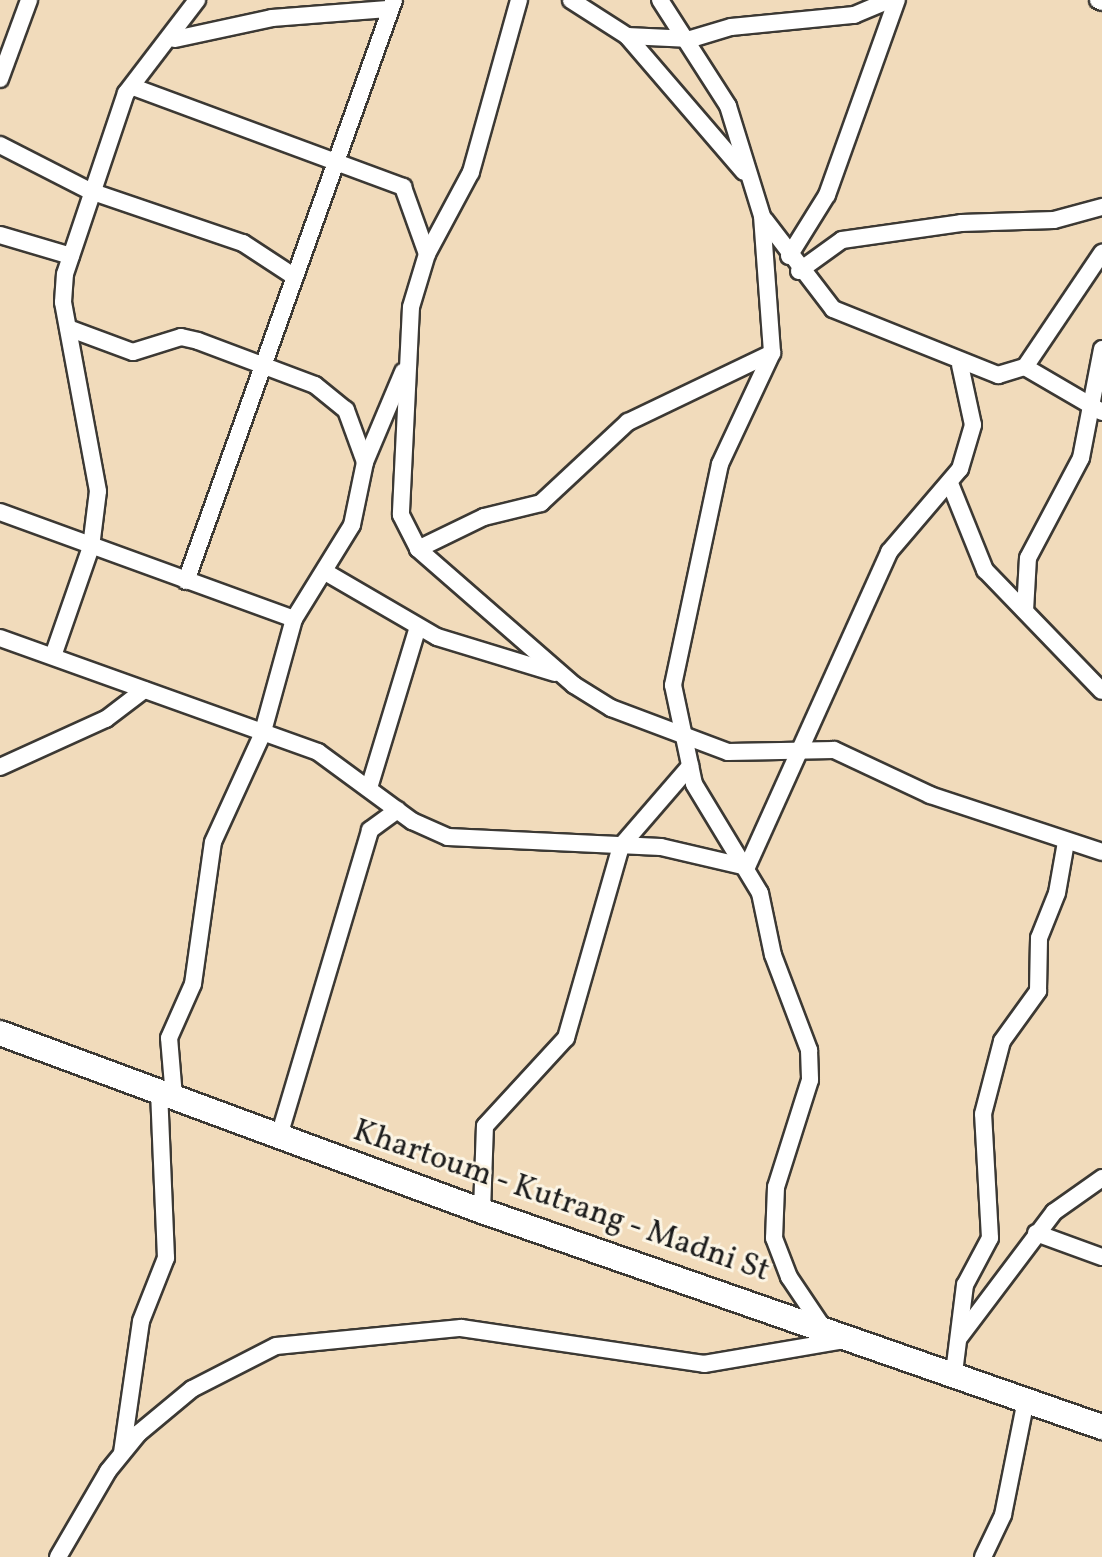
<!DOCTYPE html>
<style>
body{margin:0}
#map{position:relative;width:1102px;height:1557px;overflow:hidden;background:#f1dbbb;font-family:Vollkorn,serif}
div>[style]{position:absolute}
.roads{filter:drop-shadow(2px 0 #3c3934) drop-shadow(-2px 0 #3c3934) drop-shadow(0 2px #3c3934) drop-shadow(0 -2px #3c3934)}
.minor>*{height:16px;margin:-8px;padding:0 8px;transform-origin:8px;border-radius:8px;background:#fff}
.highway>*{height:24px;margin:-12px;padding:0 12px;transform-origin:12px;border-radius:12px;background:#fff}
span{translate:-50% -50%;white-space:nowrap;text-align:center;line-height:1.15;-webkit-text-stroke:6px #fcf5e5;paint-order:stroke}
.street-label{font-size:32px;color:#1c1c1c}
</style>
<div id="map">
<div class="roads">
<div class="minor">
<i style="left:519px;top:0;width:179px;rotate:105.6deg"></i>
<i style="left:471px;top:172px;width:93px;rotate:118.2deg"></i>
<i style="left:427px;top:254px;width:55px;rotate:106.8deg"></i>
<i style="left:411px;top:307px;width:208px;rotate:92.8deg"></i>
<i style="left:401px;top:515px;width:38px;rotate:63deg"></i>
<i style="left:418px;top:549px;width:207px;rotate:41.1deg"></i>
<i style="left:574px;top:685px;width:44px;rotate:31.9deg"></i>
<i style="left:611px;top:708px;width:125px;rotate:20.6deg"></i>
<i style="left:728px;top:752px;width:106px;rotate:-1.1deg"></i>
<i style="left:834px;top:750px;width:106px;rotate:25.1deg"></i>
<i style="left:930px;top:795px;width:181px;rotate:18.3deg"></i>
<i style="left:571px;top:0;width:67px;rotate:32.7deg"></i>
<i style="left:627px;top:36px;width:179px;rotate:49.3deg"></i>
<i style="left:660px;top:0;width:126px;rotate:57.3deg"></i>
<i style="left:728px;top:106px;width:115px;rotate:72.8deg"></i>
<i style="left:762px;top:216px;width:137px;rotate:85.8deg"></i>
<i style="left:772px;top:353px;width:123px;rotate:115.1deg"></i>
<i style="left:720px;top:464px;width:226px;rotate:102deg"></i>
<i style="left:673px;top:685px;width:101px;rotate:78deg"></i>
<i style="left:694px;top:784px;width:127px;rotate:58.8deg"></i>
<i style="left:760px;top:893px;width:63px;rotate:78.2deg"></i>
<i style="left:773px;top:955px;width:102px;rotate:69.2deg"></i>
<i style="left:809px;top:1050px;width:30px;rotate:88deg"></i>
<i style="left:810px;top:1080px;width:112px;rotate:107.6deg"></i>
<i style="left:776px;top:1187px;width:51px;rotate:92.2deg"></i>
<i style="left:774px;top:1238px;width:42px;rotate:69deg"></i>
<i style="left:789px;top:1277px;width:63px;rotate:56.1deg"></i>
<i style="left:1098px;top:0;width:4px;rotate:27deg"></i>
<i style="left:627px;top:36px;width:64px;rotate:2.7deg"></i>
<i style="left:691px;top:39px;width:42px;rotate:-16.7deg"></i>
<i style="left:731px;top:27px;width:124px;rotate:-5.6deg"></i>
<i style="left:854px;top:15px;width:39px;rotate:-23deg"></i>
<i style="left:175px;top:39px;width:99px;rotate:-12.2deg"></i>
<i style="left:272px;top:18px;width:116px;rotate:-4.4deg"></i>
<i style="left:0;top:79px;width:84px;rotate:-69.8deg"></i>
<i style="left:136px;top:88px;width:285px;rotate:20.3deg"></i>
<i style="left:403px;top:187px;width:71px;rotate:70.3deg"></i>
<i style="left:0;top:145px;width:101px;rotate:27.1deg"></i>
<i style="left:90px;top:191px;width:162px;rotate:18.8deg"></i>
<i style="left:243px;top:243px;width:62px;rotate:33.2deg"></i>
<i style="left:765px;top:220px;width:112px;rotate:52.6deg"></i>
<i style="left:833px;top:309px;width:178px;rotate:21.8deg"></i>
<i style="left:998px;top:375px;width:28px;rotate:-17deg"></i>
<i style="left:1025px;top:367px;width:138px;rotate:-56deg"></i>
<i style="left:0;top:235px;width:74px;rotate:16.5deg"></i>
<i style="left:789px;top:256px;width:72px;rotate:-58.1deg"></i>
<i style="left:827px;top:195px;width:207px;rotate:-70.3deg"></i>
<i style="left:799px;top:271px;width:53px;rotate:-35.8deg"></i>
<i style="left:842px;top:240px;width:120px;rotate:-8.1deg"></i>
<i style="left:961px;top:223px;width:93px;rotate:-1.8deg"></i>
<i style="left:1054px;top:220px;width:50px;rotate:-15.2deg"></i>
<i style="left:68px;top:328px;width:69px;rotate:20.3deg"></i>
<i style="left:133px;top:352px;width:50px;rotate:-17.4deg"></i>
<i style="left:181px;top:337px;width:17px;rotate:13deg"></i>
<i style="left:198px;top:341px;width:125px;rotate:20.6deg"></i>
<i style="left:315px;top:385px;width:40px;rotate:39deg"></i>
<i style="left:346px;top:410px;width:55px;rotate:69.9deg"></i>
<i style="left:1025px;top:367px;width:89px;rotate:30.3deg"></i>
<i style="left:951px;top:486px;width:91px;rotate:68deg"></i>
<i style="left:985px;top:570px;width:168px;rotate:46deg"></i>
<i style="left:0;top:512px;width:313px;rotate:20deg"></i>
<i style="left:418px;top:549px;width:73px;rotate:-25.9deg"></i>
<i style="left:484px;top:517px;width:59px;rotate:-13.8deg"></i>
<i style="left:541px;top:503px;width:119px;rotate:-43deg"></i>
<i style="left:628px;top:422px;width:160px;rotate:-25.6deg"></i>
<i style="left:327px;top:573px;width:127px;rotate:30.2deg"></i>
<i style="left:437px;top:637px;width:123px;rotate:17deg"></i>
<i style="left:186px;top:581px;width:617px;rotate:-70.3deg"></i>
<i style="left:1025px;top:611px;width:53px;rotate:-86.8deg"></i>
<i style="left:1028px;top:558px;width:113px;rotate:-62.1deg"></i>
<i style="left:1081px;top:458px;width:111px;rotate:-79.1deg"></i>
<i style="left:0;top:638px;width:338px;rotate:19.7deg"></i>
<i style="left:318px;top:752px;width:117px;rotate:36.3deg"></i>
<i style="left:412px;top:821px;width:39px;rotate:24deg"></i>
<i style="left:448px;top:837px;width:213px;rotate:2.7deg"></i>
<i style="left:661px;top:847px;width:88px;rotate:13.1deg"></i>
<i style="left:53px;top:656px;width:115px;rotate:-70.8deg"></i>
<i style="left:91px;top:547px;width:56px;rotate:-82.9deg"></i>
<i style="left:98px;top:491px;width:192px;rotate:-100.5deg"></i>
<i style="left:63px;top:302px;width:28px;rotate:-86deg"></i>
<i style="left:65px;top:274px;width:191px;rotate:-71.4deg"></i>
<i style="left:126px;top:93px;width:117px;rotate:-52.6deg"></i>
<i style="left:0;top:767px;width:116px;rotate:-24.4deg"></i>
<i style="left:106px;top:719px;width:48px;rotate:-37.3deg"></i>
<i style="left:369px;top:788px;width:168px;rotate:-73.1deg"></i>
<i style="left:747px;top:867px;width:346px;rotate:-65.7deg"></i>
<i style="left:889px;top:552px;width:109px;rotate:-49.5deg"></i>
<i style="left:960px;top:469px;width:46px;rotate:-73.5deg"></i>
<i style="left:973px;top:425px;width:61px;rotate:-102.2deg"></i>
<i style="left:174px;top:1097px;width:59px;rotate:-94.8deg"></i>
<i style="left:169px;top:1038px;width:59px;rotate:-66deg"></i>
<i style="left:193px;top:984px;width:143px;rotate:-82deg"></i>
<i style="left:213px;top:842px;width:118px;rotate:-65.4deg"></i>
<i style="left:262px;top:735px;width:120px;rotate:-74.6deg"></i>
<i style="left:294px;top:619px;width:110px;rotate:-58.3deg"></i>
<i style="left:352px;top:525px;width:64px;rotate:-78.3deg"></i>
<i style="left:365px;top:462px;width:98px;rotate:-67.1deg"></i>
<i style="left:279px;top:1136px;width:319px;rotate:-73.4deg"></i>
<i style="left:370px;top:830px;width:34px;rotate:-36deg"></i>
<i style="left:482px;top:1211px;width:85px;rotate:-88deg"></i>
<i style="left:485px;top:1126px;width:120px;rotate:-47.4deg"></i>
<i style="left:566px;top:1038px;width:200px;rotate:-74deg"></i>
<i style="left:621px;top:846px;width:106px;rotate:-49.2deg"></i>
<i style="left:1036px;top:1233px;width:70px;rotate:20deg"></i>
<i style="left:959px;top:1338px;width:158px;rotate:-53deg"></i>
<i style="left:1054px;top:1212px;width:59px;rotate:-35.3deg"></i>
<i style="left:954px;top:1373px;width:89px;rotate:-82.9deg"></i>
<i style="left:965px;top:1285px;width:53px;rotate:-62deg"></i>
<i style="left:990px;top:1238px;width:124px;rotate:-93.2deg"></i>
<i style="left:983px;top:1114px;width:75px;rotate:-75.4deg"></i>
<i style="left:1002px;top:1041px;width:62px;rotate:-54.2deg"></i>
<i style="left:1038px;top:991px;width:53px;rotate:-88.9deg"></i>
<i style="left:1039px;top:938px;width:48px;rotate:-68.2deg"></i>
<i style="left:1057px;top:893px;width:52px;rotate:-80deg"></i>
<i style="left:122px;top:1453px;width:133px;rotate:-81.8deg"></i>
<i style="left:141px;top:1321px;width:68px;rotate:-68.4deg"></i>
<i style="left:166px;top:1258px;width:166px;rotate:-92.4deg"></i>
<i style="left:58px;top:1557px;width:99px;rotate:-59.8deg"></i>
<i style="left:108px;top:1471px;width:49px;rotate:-50.8deg"></i>
<i style="left:139px;top:1433px;width:69px;rotate:-39.7deg"></i>
<i style="left:192px;top:1389px;width:94px;rotate:-27.1deg"></i>
<i style="left:276px;top:1346px;width:186px;rotate:-5.6deg"></i>
<i style="left:461px;top:1328px;width:246px;rotate:8.4deg"></i>
<i style="left:704px;top:1364px;width:142px;rotate:-9.7deg"></i>
<i style="left:983px;top:1557px;width:47px;rotate:-64.5deg"></i>
<i style="left:1003px;top:1515px;width:117px;rotate:-78.7deg"></i>
</div>
<div class="highway">
<i style="left:0;top:1033px;width:514px;rotate:20.27deg"></i>
<i style="left:482px;top:1211px;width:657px;rotate:19.21deg"></i>
</div>
</div>
<div class="street-label">
<span style="left:561px;top:1202px;rotate:19deg">Khartoum - Kutrang - Madni St</span>
</div>
</div>
